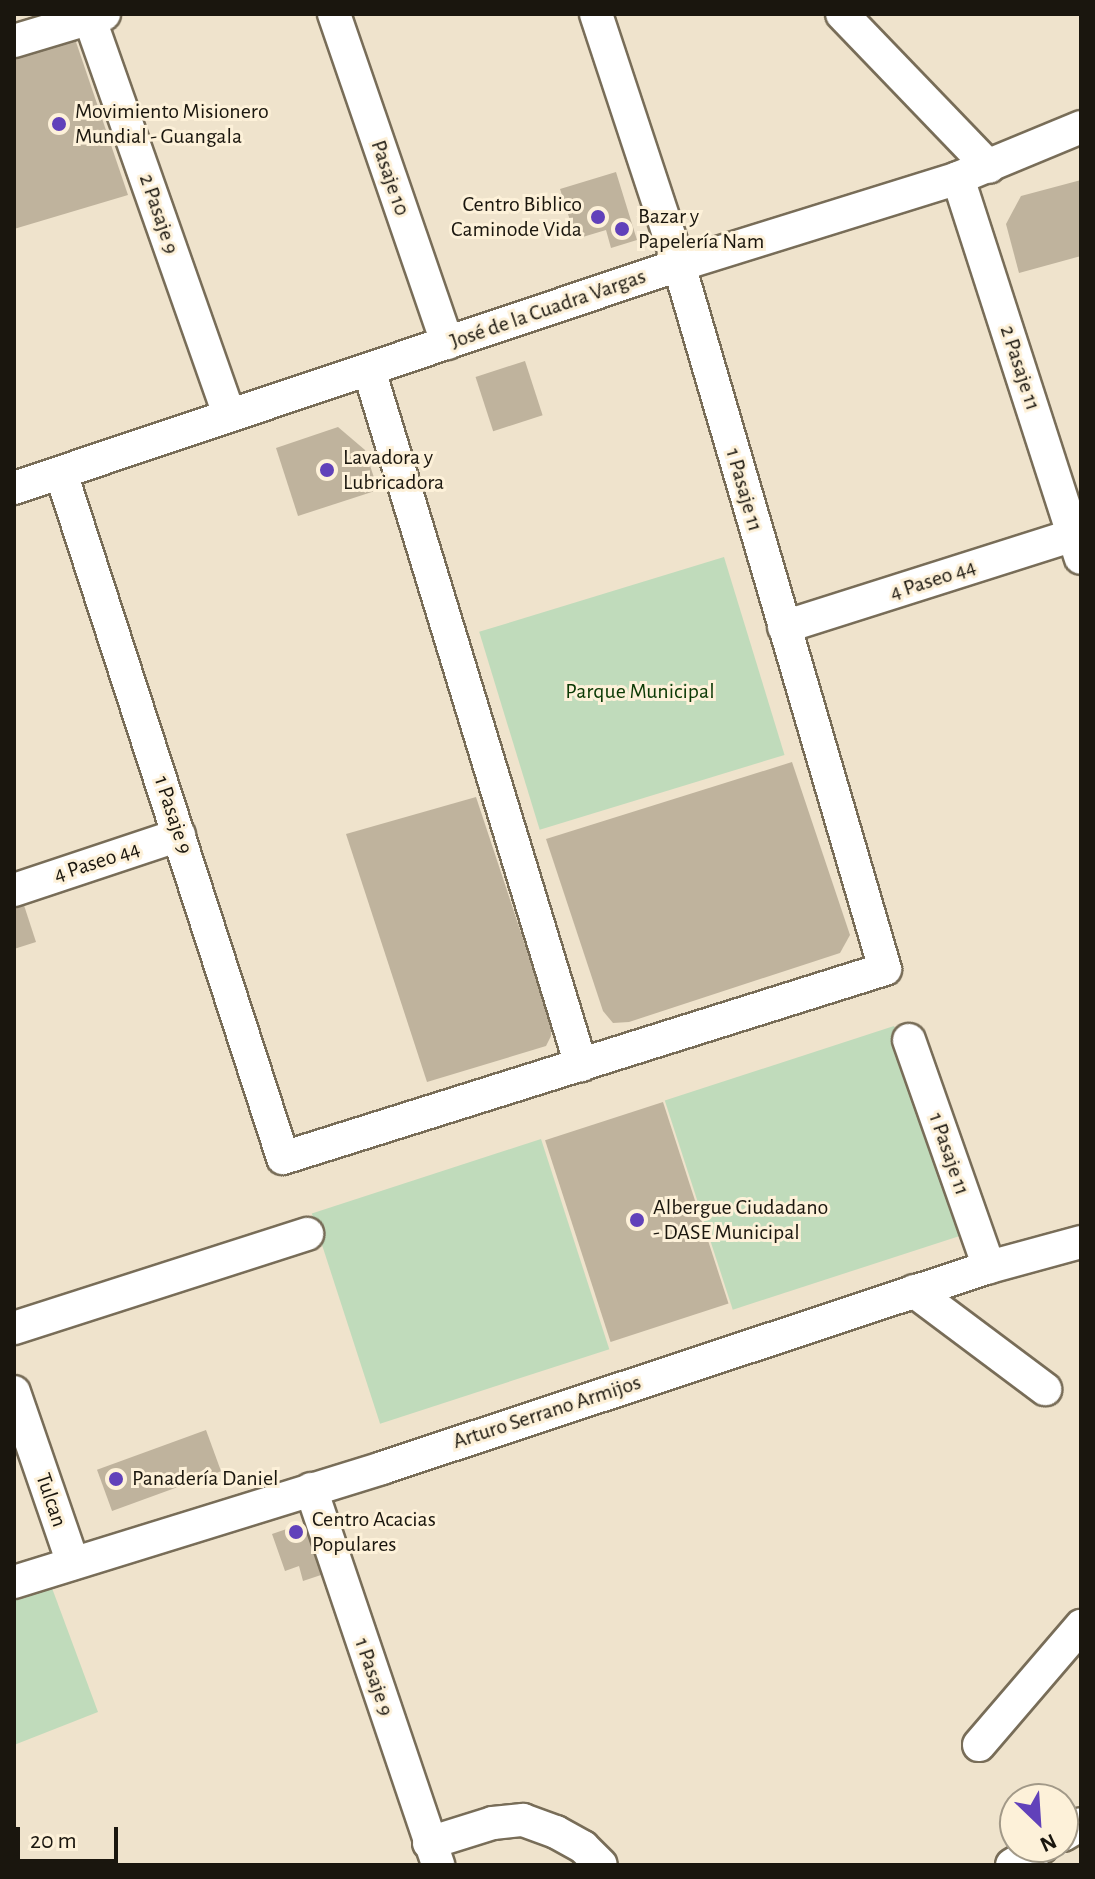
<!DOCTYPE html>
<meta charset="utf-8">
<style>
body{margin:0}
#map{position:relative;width:1095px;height:1879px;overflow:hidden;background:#efe3cc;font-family:"Alegreya Sans",sans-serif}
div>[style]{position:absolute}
.green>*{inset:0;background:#c0dbbb;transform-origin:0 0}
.building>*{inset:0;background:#bfb39d;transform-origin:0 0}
.roads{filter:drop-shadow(2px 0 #786d58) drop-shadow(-2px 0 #786d58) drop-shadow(0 2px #786d58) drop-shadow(0 -2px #786d58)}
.street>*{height:32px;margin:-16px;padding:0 16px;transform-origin:16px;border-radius:16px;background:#fff}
.dots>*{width:22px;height:22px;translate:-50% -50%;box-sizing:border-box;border:4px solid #fdf1d9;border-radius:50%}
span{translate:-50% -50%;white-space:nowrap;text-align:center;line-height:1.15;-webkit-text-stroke:6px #fdf1d9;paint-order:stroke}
.poi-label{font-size:22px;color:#1a160e}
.left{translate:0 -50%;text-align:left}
.right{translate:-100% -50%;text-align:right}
.street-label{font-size:22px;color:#1a160e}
.park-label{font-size:22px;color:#0a3904}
.frame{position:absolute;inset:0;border:16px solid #1a160e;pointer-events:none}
.north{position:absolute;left:999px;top:1783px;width:80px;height:80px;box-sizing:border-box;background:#fdf1d9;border:2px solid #a29988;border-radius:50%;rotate:155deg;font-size:22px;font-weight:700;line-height:32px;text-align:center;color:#1a160e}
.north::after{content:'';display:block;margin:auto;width:28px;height:36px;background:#6141ba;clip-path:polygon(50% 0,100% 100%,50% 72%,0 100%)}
.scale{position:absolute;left:16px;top:1827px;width:102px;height:36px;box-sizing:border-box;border:4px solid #1a160e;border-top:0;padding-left:10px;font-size:24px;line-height:28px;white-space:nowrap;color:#1a160e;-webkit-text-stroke:6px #fdf1d9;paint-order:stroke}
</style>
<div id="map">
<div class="green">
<i style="left:724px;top:557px;width:207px;height:256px;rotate:73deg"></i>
<i style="left:894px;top:1026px;width:220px;height:241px;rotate:72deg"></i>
<i style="left:541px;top:1139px;width:221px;height:241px;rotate:72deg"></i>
<i style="clip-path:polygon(49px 1580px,98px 1712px,14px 1745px,14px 1591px)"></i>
</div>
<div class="building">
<i style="clip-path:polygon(74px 36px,128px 195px,14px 229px,14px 53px)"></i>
<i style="clip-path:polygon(616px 172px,637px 240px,611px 248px,606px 230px,576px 239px,560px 189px)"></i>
<i style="clip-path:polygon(1081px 180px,1081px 256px,1019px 273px,1006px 224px,1021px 196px)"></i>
<i style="left:525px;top:361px;width:57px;height:52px;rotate:72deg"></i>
<i style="clip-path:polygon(338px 427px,365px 450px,378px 490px,298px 516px,276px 448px)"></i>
<i style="clip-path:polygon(792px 762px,850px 935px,840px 953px,629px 1022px,613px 1023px,603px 1011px,546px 839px)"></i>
<i style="clip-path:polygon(476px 797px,551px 1023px,551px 1036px,546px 1046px,427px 1082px,346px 834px)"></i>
<i style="clip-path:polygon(20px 893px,36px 942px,14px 949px,14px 895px)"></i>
<i style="left:663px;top:1102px;width:212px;height:124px;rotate:72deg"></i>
<i style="left:206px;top:1430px;width:44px;height:116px;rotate:70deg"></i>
<i style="clip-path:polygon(310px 1521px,327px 1573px,303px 1581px,299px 1566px,285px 1571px,272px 1534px)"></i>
</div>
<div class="roads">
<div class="street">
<i style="left:88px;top:14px;width:425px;rotate:70.6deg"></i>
<i style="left:334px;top:14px;width:348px;rotate:71deg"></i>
<i style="left:842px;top:14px;width:212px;rotate:46.1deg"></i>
<i style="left:14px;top:41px;width:94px;rotate:-16.7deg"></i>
<i style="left:958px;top:178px;width:399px;rotate:72.1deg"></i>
<i style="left:369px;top:370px;width:727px;rotate:73.04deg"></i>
<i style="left:61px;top:473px;width:720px;rotate:72.04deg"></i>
<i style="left:283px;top:1158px;width:631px;rotate:-17.43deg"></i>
<i style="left:885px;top:969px;width:734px;rotate:-106.31deg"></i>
<i style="left:679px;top:265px;width:264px;rotate:-108.3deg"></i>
<i style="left:14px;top:488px;width:701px;rotate:-18.54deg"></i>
<i style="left:679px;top:265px;width:292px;rotate:-17.3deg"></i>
<i style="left:958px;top:178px;width:133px;rotate:-22.5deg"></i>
<i style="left:784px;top:627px;width:312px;rotate:-17.6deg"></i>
<i style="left:14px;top:890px;width:174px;rotate:-18.4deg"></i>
<i style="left:909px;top:1040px;width:241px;rotate:70.6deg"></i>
<i style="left:914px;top:1291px;width:164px;rotate:36.8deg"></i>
<i style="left:14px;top:1328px;width:308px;rotate:-17.8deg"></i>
<i style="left:14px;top:1392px;width:181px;rotate:71deg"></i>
<i style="left:311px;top:1489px;width:397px;rotate:71.3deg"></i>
<i style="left:14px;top:1582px;width:385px;rotate:-17.2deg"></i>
<i style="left:382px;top:1468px;width:639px;rotate:-18.32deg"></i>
<i style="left:989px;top:1267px;width:95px;rotate:-15.2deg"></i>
<i style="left:979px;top:1745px;width:157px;rotate:-49.4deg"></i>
<i style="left:1063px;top:1835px;width:21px;rotate:-31deg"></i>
<i style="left:429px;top:1843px;width:67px;rotate:-17.4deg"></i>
<i style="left:493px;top:1823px;width:30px;rotate:-6deg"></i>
<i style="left:523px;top:1820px;width:35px;rotate:20deg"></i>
<i style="left:556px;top:1832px;width:31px;rotate:29deg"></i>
<i style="left:583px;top:1847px;width:25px;rotate:45deg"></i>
<i style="left:1012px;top:1865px;width:35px;rotate:-31deg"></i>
</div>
</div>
<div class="dots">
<i style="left:59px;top:124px;background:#6141ba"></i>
<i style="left:598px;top:217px;background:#6141ba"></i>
<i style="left:622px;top:229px;background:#6141ba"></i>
<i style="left:327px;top:470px;background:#6141ba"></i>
<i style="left:637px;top:1220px;background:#6141ba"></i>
<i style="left:116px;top:1479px;background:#6141ba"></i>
<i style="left:296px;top:1532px;background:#6141ba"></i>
</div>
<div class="poi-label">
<span class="left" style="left:75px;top:124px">Movimiento Misionero<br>Mundial - Guangala</span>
<span class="right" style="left:582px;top:217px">Centro Biblico<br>Caminode Vida</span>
<span class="left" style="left:638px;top:229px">Bazar y<br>Papelería Nam</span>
<span class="left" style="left:343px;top:470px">Lavadora y<br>Lubricadora</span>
<span class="left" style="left:653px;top:1220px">Albergue Ciudadano<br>- DASE Municipal</span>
<span class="left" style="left:132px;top:1479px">Panadería Daniel</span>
<span class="left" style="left:312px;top:1532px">Centro Acacias<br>Populares</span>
</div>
<div class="street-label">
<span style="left:390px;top:178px;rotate:71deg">Pasaje 10</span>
<span style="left:159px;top:214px;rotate:71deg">2 Pasaje 9</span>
<span style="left:548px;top:309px;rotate:-19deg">José de la Cuadra Vargas</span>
<span style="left:1020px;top:368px;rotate:72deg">2 Pasaje 11</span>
<span style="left:744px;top:490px;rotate:74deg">1 Pasaje 11</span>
<span style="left:933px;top:580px;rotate:-18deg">4 Paseo 44</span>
<span style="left:173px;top:815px;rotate:72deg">1 Pasaje 9</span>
<span style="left:97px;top:862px;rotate:-18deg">4 Paseo 44</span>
<span style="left:949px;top:1154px;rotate:71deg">1 Pasaje 11</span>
<span style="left:547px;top:1412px;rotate:-18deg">Arturo Serrano Armijos</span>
<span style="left:51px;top:1500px;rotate:71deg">Tulcan</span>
<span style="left:374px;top:1677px;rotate:71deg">1 Pasaje 9</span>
</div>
<div class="park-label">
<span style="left:640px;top:692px">Parque Municipal</span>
</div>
<div class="frame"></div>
<div class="north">N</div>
<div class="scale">20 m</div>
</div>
